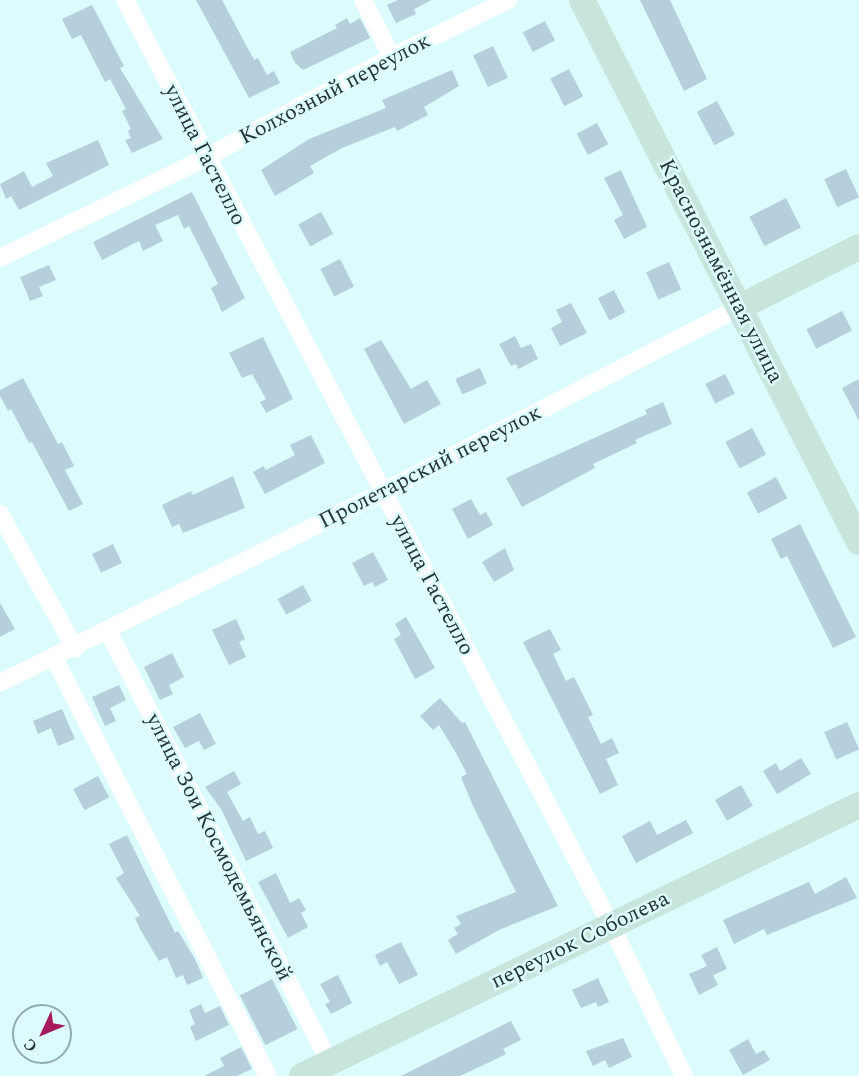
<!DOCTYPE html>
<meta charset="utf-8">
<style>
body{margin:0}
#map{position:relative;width:859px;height:1076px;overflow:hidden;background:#dbfbfd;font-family:Spectral,serif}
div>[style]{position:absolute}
.building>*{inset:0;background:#b6cfdd;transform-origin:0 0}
.street>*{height:18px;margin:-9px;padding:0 9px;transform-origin:9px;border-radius:9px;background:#fff}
.secondary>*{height:26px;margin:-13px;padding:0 13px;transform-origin:13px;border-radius:13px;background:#c8e5db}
span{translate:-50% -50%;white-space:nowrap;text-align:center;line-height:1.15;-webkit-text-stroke:5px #dbfbfd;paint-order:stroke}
.street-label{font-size:22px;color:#273435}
.north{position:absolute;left:12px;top:1004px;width:60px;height:60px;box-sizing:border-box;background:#dbfbfd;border:2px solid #93abad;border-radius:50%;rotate:226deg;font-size:16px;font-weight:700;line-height:24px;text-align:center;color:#273435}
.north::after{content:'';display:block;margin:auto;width:21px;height:27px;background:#a6195d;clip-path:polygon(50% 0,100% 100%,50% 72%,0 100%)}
</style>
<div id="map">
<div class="building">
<i style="clip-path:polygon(196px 0,222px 0,254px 60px,258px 58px,267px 75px,274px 71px,280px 83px,249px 98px)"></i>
<i style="clip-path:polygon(398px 0,432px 0,414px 9px,416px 14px,396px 23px,387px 5px)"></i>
<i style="clip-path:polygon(640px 0,670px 0,707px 79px,684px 91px)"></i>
<i style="clip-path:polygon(92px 5px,124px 66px,120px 68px,163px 139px,132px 153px,125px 140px,131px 138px,128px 131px,131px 129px,122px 111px,126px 109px,110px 79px,105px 82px,81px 35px,72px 39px,62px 19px)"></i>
<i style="clip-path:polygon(347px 18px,350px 24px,360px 18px,370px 38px,303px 70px,295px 63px,290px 52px,337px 28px,335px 25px)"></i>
<i style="left:545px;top:21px;width:22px;height:25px;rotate:63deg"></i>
<i style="left:493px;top:46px;width:35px;height:22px;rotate:65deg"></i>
<i style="left:569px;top:69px;width:31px;height:21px;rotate:63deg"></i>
<i style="clip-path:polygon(452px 70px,459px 86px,424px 107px,428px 115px,397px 131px,395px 127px,342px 148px,310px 166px,314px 173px,275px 196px,261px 170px,309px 139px,386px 108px,382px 100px)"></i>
<i style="left:717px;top:101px;width:38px;height:23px;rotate:62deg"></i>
<i style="left:597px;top:123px;width:24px;height:23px;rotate:62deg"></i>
<i style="clip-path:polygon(98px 140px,109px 165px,19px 210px,11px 196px,6px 199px,0 184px,24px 171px,32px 187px,53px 176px,46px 163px)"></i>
<i style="left:846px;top:169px;width:31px;height:24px;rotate:65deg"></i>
<i style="clip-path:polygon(621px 170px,647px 227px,624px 239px,614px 220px,623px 215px,604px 178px)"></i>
<i style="clip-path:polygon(192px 192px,245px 298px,222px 312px,211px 288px,218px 284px,189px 226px,184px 229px,178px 215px,155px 225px,163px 241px,143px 251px,139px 241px,102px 260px,93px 242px)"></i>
<i style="left:786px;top:198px;width:33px;height:41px;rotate:63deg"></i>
<i style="left:321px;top:212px;width:25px;height:26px;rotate:61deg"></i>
<i style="left:340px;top:259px;width:31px;height:22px;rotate:63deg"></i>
<i style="left:669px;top:262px;width:30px;height:25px;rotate:66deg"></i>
<i style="clip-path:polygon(49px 265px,56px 280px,39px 287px,43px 296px,30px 301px,20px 277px)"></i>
<i style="left:614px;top:290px;width:25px;height:18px;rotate:63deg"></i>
<i style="clip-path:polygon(571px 303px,587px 333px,560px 346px,551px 328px,562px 322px,556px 310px)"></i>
<i style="left:842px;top:311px;width:22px;height:40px;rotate:63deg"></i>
<i style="clip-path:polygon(515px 336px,521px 348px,531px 344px,538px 359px,518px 369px,516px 364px,511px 366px,499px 344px)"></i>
<i style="clip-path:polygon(263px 337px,293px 399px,266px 413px,260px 402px,266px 399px,252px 374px,242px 378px,229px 353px)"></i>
<i style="clip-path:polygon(381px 340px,411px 389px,427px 380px,441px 404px,404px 424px,364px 349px)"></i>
<i style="left:480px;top:368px;width:17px;height:27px;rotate:66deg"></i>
<i style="left:725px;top:374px;width:22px;height:22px;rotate:63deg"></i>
<i style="clip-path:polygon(23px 378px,58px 444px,62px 442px,74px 466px,65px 470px,83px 504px,69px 511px,32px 442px,29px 443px,11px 409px,8px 411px,0 396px,0 390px)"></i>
<i style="clip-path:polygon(859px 379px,859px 421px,842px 388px)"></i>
<i style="clip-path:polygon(663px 402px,672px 424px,635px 440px,637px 443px,593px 464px,595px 468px,522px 507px,506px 478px,647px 414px,645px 410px)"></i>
<i style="left:752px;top:428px;width:30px;height:30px;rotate:62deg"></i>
<i style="clip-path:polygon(311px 435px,325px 463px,265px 494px,253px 472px,263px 466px,266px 470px,295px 455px,290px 445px)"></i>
<i style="clip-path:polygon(233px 476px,245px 508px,183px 533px,179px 524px,172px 527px,162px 505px,191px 491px,193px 495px)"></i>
<i style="left:776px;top:477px;width:24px;height:33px;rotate:62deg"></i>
<i style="clip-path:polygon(471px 499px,480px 515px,486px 512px,493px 525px,468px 539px,452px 509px)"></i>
<i style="clip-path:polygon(800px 524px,856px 637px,833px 648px,787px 556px,781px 559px,771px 539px)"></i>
<i style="left:113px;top:544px;width:21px;height:23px;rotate:65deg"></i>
<i style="clip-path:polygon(505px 548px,514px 570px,494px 582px,482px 562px)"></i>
<i style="clip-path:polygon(373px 552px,388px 580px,375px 587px,372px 582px,364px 586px,352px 563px)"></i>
<i style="left:303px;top:585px;width:18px;height:29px;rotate:61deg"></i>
<i style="clip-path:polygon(0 603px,15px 629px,0 637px)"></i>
<i style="clip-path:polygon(406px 617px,435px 668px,415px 679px,394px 639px,401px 635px,395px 624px)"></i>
<i style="clip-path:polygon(236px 619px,245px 639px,239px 642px,246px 657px,229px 665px,212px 630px)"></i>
<i style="clip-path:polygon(550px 629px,561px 650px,553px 654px,566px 681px,574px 677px,593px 715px,588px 717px,601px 744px,612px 738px,619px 753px,606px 759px,618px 785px,600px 794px,523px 642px)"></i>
<i style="clip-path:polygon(172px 653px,184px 677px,169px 685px,173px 694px,160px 700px,144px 667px)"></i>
<i style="clip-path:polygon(119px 685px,126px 700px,110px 708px,116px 721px,105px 726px,92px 697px)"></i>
<i style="clip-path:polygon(440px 698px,462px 723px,465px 722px,558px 906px,499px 930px,456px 954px,448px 940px,458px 934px,454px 928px,461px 924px,456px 916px,516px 892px,473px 806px,461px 777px,467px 774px,456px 753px,439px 725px,433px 730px,420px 716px)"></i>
<i style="clip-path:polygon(62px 709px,75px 739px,58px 746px,51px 728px,38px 734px,33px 721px)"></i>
<i style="clip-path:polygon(200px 713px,216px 744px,204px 750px,199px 741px,185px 748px,173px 727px)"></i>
<i style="left:847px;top:722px;width:30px;height:25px;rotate:66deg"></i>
<i style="clip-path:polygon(801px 758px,811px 774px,777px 794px,763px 771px,776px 763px,780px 771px)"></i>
<i style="clip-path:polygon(234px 771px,241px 784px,227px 792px,243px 821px,250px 817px,258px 834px,265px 831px,273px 848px,246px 861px,221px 809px,205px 787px)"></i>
<i style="left:98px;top:776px;width:24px;height:28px;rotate:62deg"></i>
<i style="left:741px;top:785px;width:24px;height:30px;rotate:60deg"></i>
<i style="clip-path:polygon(686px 820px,693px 833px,636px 863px,622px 836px,650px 821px,657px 835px)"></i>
<i style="clip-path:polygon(127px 835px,175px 933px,178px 931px,195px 959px,203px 978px,187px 985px,183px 975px,176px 978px,167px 957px,159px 961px,140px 929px,135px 918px,140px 916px,116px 878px,124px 873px,109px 844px)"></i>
<i style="clip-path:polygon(276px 873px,290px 903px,299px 898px,306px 910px,301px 913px,308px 927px,288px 938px,258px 882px)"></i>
<i style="clip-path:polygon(846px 877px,857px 898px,767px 935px,764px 929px,734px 944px,723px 920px,809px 882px,815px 894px)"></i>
<i style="clip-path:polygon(401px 942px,418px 975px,399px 984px,387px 962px,380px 966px,375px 955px)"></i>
<i style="clip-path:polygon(717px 947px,727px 969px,713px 975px,718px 985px,699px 995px,689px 974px,707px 966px,701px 955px)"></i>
<i style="clip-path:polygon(338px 975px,352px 1003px,331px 1014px,325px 1004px,330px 1002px,320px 984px)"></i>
<i style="clip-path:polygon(598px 978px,609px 1002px,598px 1007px,596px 1002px,581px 1008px,572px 990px)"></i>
<i style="left:272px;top:979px;width:56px;height:36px;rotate:63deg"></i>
<i style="clip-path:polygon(201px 1004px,205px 1013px,220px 1006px,229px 1025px,196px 1041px,190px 1027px,195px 1024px,189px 1010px)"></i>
<i style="clip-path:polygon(511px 1021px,521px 1040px,503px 1049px,506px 1054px,492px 1061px,460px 1076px,401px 1076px)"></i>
<i style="clip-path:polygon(623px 1038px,632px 1057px,609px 1068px,605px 1060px,593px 1066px,586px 1051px)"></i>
<i style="clip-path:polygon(748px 1039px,756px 1054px,764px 1050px,770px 1060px,743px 1075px,729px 1050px)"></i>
<i style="clip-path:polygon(241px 1047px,252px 1069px,237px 1076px,204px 1076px,224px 1066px,220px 1058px)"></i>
</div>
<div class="street">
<i style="left:125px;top:0;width:1045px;rotate:62.28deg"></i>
<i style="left:611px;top:925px;width:168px;rotate:64.2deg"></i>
<i style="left:363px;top:0;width:64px;rotate:63deg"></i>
<i style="left:0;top:258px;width:228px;rotate:-26deg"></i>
<i style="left:205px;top:158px;width:213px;rotate:-28.4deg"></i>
<i style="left:392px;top:57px;width:129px;rotate:-26.2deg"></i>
<i style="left:0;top:514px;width:154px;rotate:60.8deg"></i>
<i style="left:108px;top:631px;width:486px;rotate:62.8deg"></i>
<i style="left:54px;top:658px;width:470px;rotate:62.9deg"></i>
<i style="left:0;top:683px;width:428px;rotate:-26.5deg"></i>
<i style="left:383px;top:492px;width:402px;rotate:-27.4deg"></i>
</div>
<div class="secondary">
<i style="left:582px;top:0;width:609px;rotate:62.93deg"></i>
<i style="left:740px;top:307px;width:133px;rotate:-26.8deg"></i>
<i style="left:302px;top:1076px;width:619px;rotate:-25.94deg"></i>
</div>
<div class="street-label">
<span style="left:335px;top:89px;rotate:-28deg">Колхозный переулок</span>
<span style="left:205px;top:155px;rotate:63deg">улица Гастелло</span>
<span style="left:721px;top:271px;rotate:63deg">Краснознамённая улица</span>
<span style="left:430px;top:467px;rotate:-27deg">Пролетарский переулок</span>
<span style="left:432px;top:585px;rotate:62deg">улица Гастелло</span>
<span style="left:219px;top:847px;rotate:63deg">улица Зои Космодемьянской</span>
<span style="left:580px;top:940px;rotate:-26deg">переулок Соболева</span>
</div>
<div class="north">С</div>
</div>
